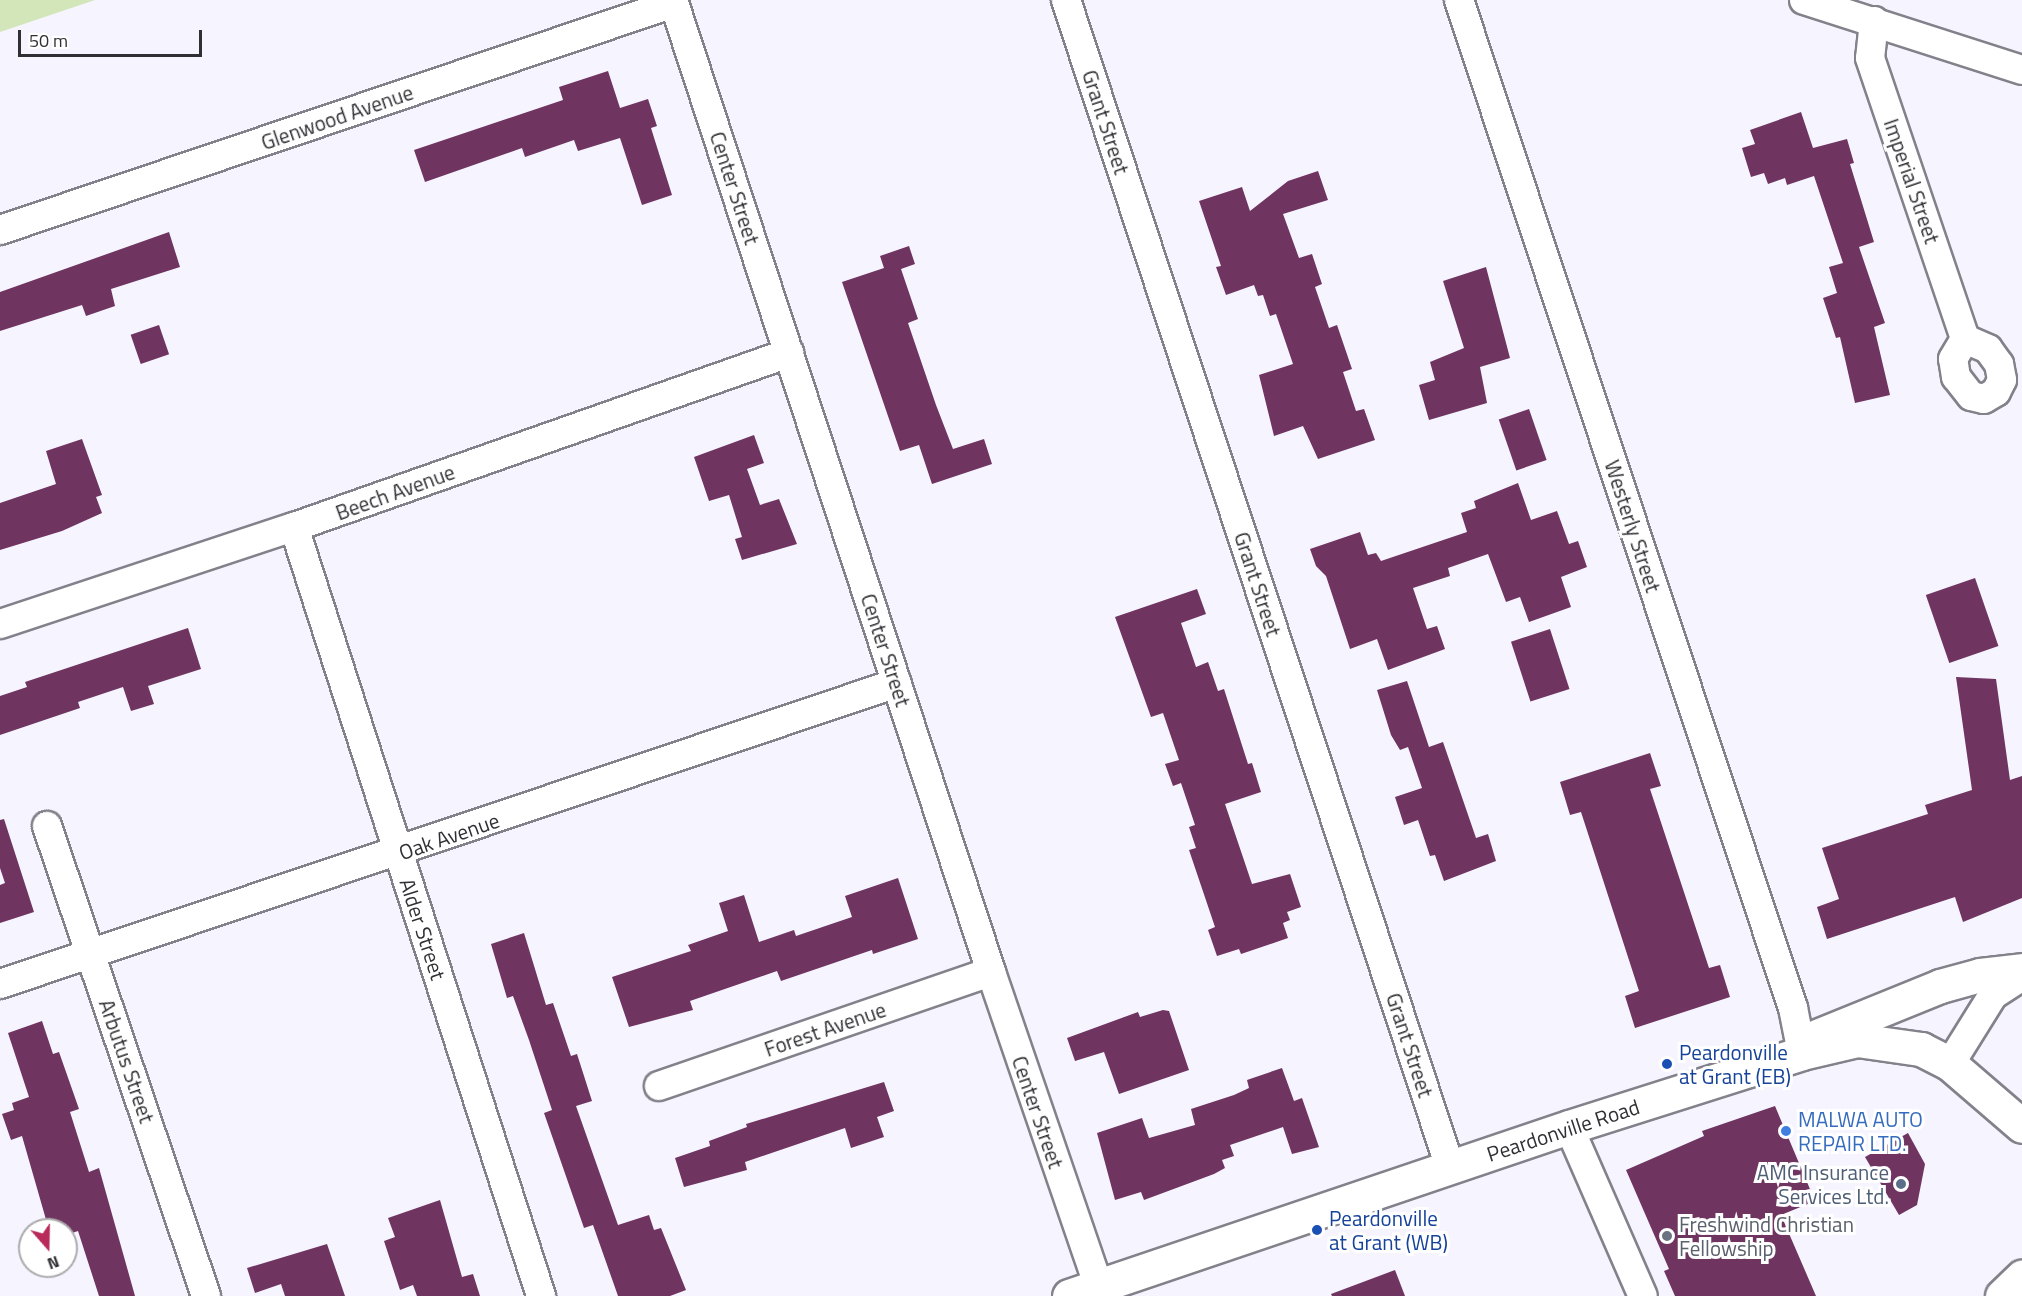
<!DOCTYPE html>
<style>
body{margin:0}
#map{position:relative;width:2022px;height:1296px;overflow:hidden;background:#f5f4ff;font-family:"Titillium Web",sans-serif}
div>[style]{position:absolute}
.green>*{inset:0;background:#d3e6ba}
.building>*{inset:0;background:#6f3460;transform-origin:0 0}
.roads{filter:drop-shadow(2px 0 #83828b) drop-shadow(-2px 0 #83828b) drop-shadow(0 2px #83828b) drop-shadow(0 -2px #83828b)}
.minor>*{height:28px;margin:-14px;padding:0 14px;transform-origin:14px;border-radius:14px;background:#fff}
.major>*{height:33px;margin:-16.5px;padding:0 16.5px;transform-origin:16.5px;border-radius:16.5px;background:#fff}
.dots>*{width:16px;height:16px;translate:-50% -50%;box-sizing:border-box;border:3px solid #fff;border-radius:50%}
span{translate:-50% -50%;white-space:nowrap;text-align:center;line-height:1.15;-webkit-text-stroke:6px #fff;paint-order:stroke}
.street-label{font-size:21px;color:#302f33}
.transit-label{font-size:21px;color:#164399}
.left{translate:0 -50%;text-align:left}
.shop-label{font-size:21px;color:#366cbe}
.service-label{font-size:21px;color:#4e5e75}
.right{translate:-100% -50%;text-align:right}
.worship-label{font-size:21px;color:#5b616d}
.north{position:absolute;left:18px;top:1218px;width:60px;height:60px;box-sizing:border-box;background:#fff;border:2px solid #acacad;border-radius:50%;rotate:160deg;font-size:16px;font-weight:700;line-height:24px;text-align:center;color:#302f33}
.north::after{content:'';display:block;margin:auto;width:21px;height:27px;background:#b82a5a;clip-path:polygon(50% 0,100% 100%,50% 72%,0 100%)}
.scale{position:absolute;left:18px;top:30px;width:184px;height:27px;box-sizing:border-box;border:3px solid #302f33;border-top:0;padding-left:8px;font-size:18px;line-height:21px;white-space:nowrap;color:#302f33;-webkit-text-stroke:4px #fff;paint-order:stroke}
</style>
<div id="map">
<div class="green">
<i style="clip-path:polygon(0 0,95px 0,0 32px)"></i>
</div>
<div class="building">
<i style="clip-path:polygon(608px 71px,620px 108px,648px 99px,657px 126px,651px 128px,672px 195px,642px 205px,620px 138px,578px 151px,574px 140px,525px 157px,522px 148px,425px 182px,414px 150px,563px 100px,559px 87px)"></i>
<i style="clip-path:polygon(1801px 112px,1813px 148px,1847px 139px,1854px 163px,1850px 164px,1874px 242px,1859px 247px,1885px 323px,1874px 327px,1890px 395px,1855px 403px,1840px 337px,1836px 338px,1823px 298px,1837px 293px,1829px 267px,1843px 263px,1814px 176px,1787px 185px,1785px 178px,1768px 184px,1764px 173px,1751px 177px,1742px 148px,1755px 144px,1750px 130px)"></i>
<i style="clip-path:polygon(1318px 171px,1328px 200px,1283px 214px,1299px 258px,1312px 254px,1322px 284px,1315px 287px,1329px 328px,1337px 325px,1352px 369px,1343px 372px,1356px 411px,1364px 409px,1375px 440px,1318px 459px,1303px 426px,1274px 436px,1259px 375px,1293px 364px,1276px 314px,1270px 316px,1263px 295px,1258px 296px,1254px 285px,1226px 295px,1216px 267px,1221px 266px,1199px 201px,1242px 187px,1250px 211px,1288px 181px)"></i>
<i style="clip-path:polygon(169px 232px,180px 267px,111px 289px,115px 306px,86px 316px,82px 305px,0 331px,0 292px)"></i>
<i style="clip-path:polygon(909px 246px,915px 264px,901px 269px,918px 319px,908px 323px,936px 405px,953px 449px,984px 439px,992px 464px,932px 484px,919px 445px,900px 451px,842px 282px,884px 268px,880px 256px)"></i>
<i style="clip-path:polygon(1486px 267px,1510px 358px,1480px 367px,1487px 403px,1429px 420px,1419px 385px,1435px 380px,1430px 362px,1464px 348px,1443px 281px)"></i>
<i style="left:159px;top:325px;width:31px;height:30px;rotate:71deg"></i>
<i style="left:1529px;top:409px;width:54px;height:32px;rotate:71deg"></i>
<i style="clip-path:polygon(754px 435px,764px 463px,747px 469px,760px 505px,779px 499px,797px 544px,742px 560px,735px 539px,742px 537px,729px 495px,709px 501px,694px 457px)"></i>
<i style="clip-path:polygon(82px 439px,102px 495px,96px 497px,102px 513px,62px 531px,0 550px,0 503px,56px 484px,46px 451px)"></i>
<i style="clip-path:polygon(1518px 483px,1531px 520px,1557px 511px,1569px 544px,1578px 541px,1587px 567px,1561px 577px,1571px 607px,1529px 622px,1520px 597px,1506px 602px,1488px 554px,1448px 568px,1450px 576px,1413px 588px,1427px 629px,1437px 626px,1445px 649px,1388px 670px,1377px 639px,1350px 649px,1326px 576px,1316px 566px,1310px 549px,1360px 532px,1368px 555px,1376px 553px,1381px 561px,1467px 532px,1461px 513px,1476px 508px,1474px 501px)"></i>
<i style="left:1975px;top:578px;width:72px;height:52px;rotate:71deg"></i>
<i style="clip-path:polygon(1197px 589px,1206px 614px,1181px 623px,1196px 667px,1208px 662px,1218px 691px,1224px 689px,1248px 764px,1252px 763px,1261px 792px,1225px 804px,1252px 884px,1290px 874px,1301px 907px,1287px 912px,1290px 920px,1283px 923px,1288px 938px,1241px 954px,1239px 949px,1217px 956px,1208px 930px,1215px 927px,1189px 850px,1196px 848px,1189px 827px,1195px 825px,1181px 783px,1173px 786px,1165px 764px,1179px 760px,1163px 713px,1151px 717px,1115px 617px)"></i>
<i style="clip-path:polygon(188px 628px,201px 669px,148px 686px,154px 704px,131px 711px,123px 687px,78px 702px,80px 708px,0 735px,0 696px,27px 687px,25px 682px)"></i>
<i style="left:1550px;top:629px;width:63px;height:41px;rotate:72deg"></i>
<i style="clip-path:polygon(1956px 677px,1996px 679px,2010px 780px,2022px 776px,2022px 898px,1963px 922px,1955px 897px,1827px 939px,1817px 907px,1839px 899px,1822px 848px,1928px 814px,1925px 805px,1972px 790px)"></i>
<i style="clip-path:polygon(1407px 681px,1429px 747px,1443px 742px,1476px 838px,1488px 834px,1496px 861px,1444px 881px,1435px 855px,1430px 856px,1418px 820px,1404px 825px,1395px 797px,1422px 788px,1408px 747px,1400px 750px,1391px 735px,1377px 690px)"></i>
<i style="clip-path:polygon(1650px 753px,1661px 786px,1650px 789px,1709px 968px,1720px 965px,1730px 997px,1635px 1028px,1625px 996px,1639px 991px,1581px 812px,1570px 815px,1560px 782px)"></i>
<i style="clip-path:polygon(4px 819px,34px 912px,0 923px,0 885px,5px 883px,0 868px,0 820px)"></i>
<i style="clip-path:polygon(898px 878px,918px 939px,873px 954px,872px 950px,781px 981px,777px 971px,690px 1001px,693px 1010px,629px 1027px,612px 977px,691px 951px,688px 945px,728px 931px,719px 903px,744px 895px,759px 942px,794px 930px,796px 936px,852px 917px,845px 896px)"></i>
<i style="clip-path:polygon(524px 933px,546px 1005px,553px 1003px,571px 1056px,577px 1054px,592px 1101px,576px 1106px,618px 1225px,649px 1215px,654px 1230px,661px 1228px,686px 1290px,670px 1296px,618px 1296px,593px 1225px,584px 1228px,544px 1113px,552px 1110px,529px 1040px,513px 996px,507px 998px,491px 944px)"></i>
<i style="clip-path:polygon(1163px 1010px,1169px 1011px,1189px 1070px,1119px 1094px,1104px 1052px,1075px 1061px,1067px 1038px,1138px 1012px,1140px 1017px)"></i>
<i style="clip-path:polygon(42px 1021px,53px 1054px,59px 1052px,79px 1109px,70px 1112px,89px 1172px,99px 1168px,135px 1296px,99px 1296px,78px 1231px,66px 1235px,66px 1230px,49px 1230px,22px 1136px,11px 1140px,2px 1114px,14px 1110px,12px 1103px,29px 1097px,8px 1033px)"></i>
<i style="clip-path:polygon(1282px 1068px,1294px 1101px,1302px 1098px,1319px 1147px,1292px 1154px,1283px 1127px,1230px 1145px,1234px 1156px,1222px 1160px,1225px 1168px,1214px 1174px,1144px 1200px,1141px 1192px,1115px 1200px,1097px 1133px,1142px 1118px,1149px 1138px,1195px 1125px,1191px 1109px,1234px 1095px,1249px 1088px,1247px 1080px)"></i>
<i style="clip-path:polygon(884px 1082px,894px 1111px,877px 1117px,884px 1137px,851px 1148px,845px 1128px,745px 1162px,747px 1170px,684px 1187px,675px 1158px,710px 1146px,709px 1141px,747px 1127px,746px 1124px)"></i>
<i style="clip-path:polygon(1775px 1106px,1815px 1201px,1781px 1215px,1816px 1296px,1675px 1296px,1664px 1271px,1669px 1269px,1626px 1170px,1704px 1136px,1702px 1131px)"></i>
<i style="clip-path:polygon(1908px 1133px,1925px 1164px,1917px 1205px,1899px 1215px,1865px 1157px)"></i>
<i style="clip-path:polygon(440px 1200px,462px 1277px,473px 1274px,480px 1296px,417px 1296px,413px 1285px,400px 1290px,384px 1241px,395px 1237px,388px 1218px)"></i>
<i style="clip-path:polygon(327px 1244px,345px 1296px,285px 1296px,281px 1284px,255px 1293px,247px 1268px)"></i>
<i style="clip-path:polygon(1395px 1270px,1405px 1296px,1332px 1296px,1331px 1294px)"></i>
</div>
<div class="roads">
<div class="minor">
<i style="left:1066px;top:0;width:1229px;rotate:71.79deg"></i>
<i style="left:1459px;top:0;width:1062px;rotate:71.67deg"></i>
<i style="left:1793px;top:1008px;width:46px;rotate:78.7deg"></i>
<i style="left:1804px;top:0;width:229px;rotate:17.8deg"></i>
<i style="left:1874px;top:21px;width:37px;rotate:96deg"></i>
<i style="left:1870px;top:58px;width:297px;rotate:71.3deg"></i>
<i style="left:0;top:230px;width:711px;rotate:-18.61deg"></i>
<i style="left:674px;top:3px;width:1020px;rotate:71.88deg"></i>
<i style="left:991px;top:972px;width:342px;rotate:71.1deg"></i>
<i style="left:1965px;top:339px;width:25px;rotate:23deg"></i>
<i style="left:1988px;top:349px;width:19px;rotate:54deg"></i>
<i style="left:1999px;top:364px;width:16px;rotate:79deg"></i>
<i style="left:2002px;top:380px;width:13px;rotate:117deg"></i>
<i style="left:1996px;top:392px;width:14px;rotate:150deg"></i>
<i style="left:1984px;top:399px;width:13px;rotate:-167deg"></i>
<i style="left:1971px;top:396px;width:24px;rotate:-128deg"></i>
<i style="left:1956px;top:377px;width:18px;rotate:-99deg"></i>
<i style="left:1953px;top:359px;width:23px;rotate:-59deg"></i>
<i style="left:294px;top:527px;width:808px;rotate:72.19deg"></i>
<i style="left:0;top:624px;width:310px;rotate:-18.3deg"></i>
<i style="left:294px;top:527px;width:525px;rotate:-19.37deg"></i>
<i style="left:47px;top:826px;width:496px;rotate:71.3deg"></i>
<i style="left:0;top:984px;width:946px;rotate:-18.55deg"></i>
<i style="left:1950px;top:1064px;width:81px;rotate:-58.1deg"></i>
<i style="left:1993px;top:995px;width:35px;rotate:-33deg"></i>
<i style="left:659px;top:1086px;width:351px;rotate:-19deg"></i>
<i style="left:1569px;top:1127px;width:184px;rotate:66.4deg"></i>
</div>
<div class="major">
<i style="left:1817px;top:1036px;width:133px;rotate:-22.1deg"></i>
<i style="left:1940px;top:986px;width:41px;rotate:-15.4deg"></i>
<i style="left:1980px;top:975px;width:42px;rotate:-6.8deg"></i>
<i style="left:1069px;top:1296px;width:528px;rotate:-18.68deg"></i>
<i style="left:1569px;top:1127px;width:244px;rotate:-17.6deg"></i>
<i style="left:1802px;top:1053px;width:57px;rotate:-13.3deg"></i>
<i style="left:1857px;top:1040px;width:65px;rotate:8deg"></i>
<i style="left:1921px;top:1049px;width:33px;rotate:27deg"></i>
<i style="left:1950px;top:1064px;width:95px;rotate:40.7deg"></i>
<i style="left:2002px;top:1296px;width:28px;rotate:-44deg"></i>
</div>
</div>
<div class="dots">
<i style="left:1667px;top:1064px;background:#1a4fb4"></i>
<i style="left:1786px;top:1131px;background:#3f7fe0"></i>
<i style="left:1901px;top:1184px;background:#5c6f8a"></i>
<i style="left:1317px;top:1230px;background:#1a4fb4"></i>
<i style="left:1667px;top:1236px;background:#6b7280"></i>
</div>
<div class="street-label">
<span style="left:337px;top:117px;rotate:-19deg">Glenwood Avenue</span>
<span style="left:1106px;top:122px;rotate:72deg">Grant Street</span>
<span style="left:1912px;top:181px;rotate:71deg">Imperial Street</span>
<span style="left:735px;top:188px;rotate:72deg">Center Street</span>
<span style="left:395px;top:492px;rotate:-20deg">Beech Avenue</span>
<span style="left:1633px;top:526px;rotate:72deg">Westerly Street</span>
<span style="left:1258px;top:584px;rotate:72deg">Grant Street</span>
<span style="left:886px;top:650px;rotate:72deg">Center Street</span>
<span style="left:449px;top:836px;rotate:-19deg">Oak Avenue</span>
<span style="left:423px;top:929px;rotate:72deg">Alder Street</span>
<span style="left:825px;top:1029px;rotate:-19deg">Forest Avenue</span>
<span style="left:1410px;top:1045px;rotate:72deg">Grant Street</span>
<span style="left:127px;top:1061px;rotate:71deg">Arbutus Street</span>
<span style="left:1038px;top:1112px;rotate:71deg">Center Street</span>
<span style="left:1563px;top:1130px;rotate:-18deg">Peardonville Road</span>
</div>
<div class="transit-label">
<span class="left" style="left:1679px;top:1064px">Peardonville<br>at Grant (EB)</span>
<span class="left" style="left:1329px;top:1230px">Peardonville<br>at Grant (WB)</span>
</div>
<div class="shop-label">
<span class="left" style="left:1798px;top:1131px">MALWA AUTO<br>REPAIR LTD.</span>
</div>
<div class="service-label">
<span class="right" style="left:1889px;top:1184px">AMC Insurance<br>Services Ltd.</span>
</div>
<div class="worship-label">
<span class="left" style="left:1679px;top:1236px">Freshwind Christian<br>Fellowship</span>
</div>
<div class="north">N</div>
<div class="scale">50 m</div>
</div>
